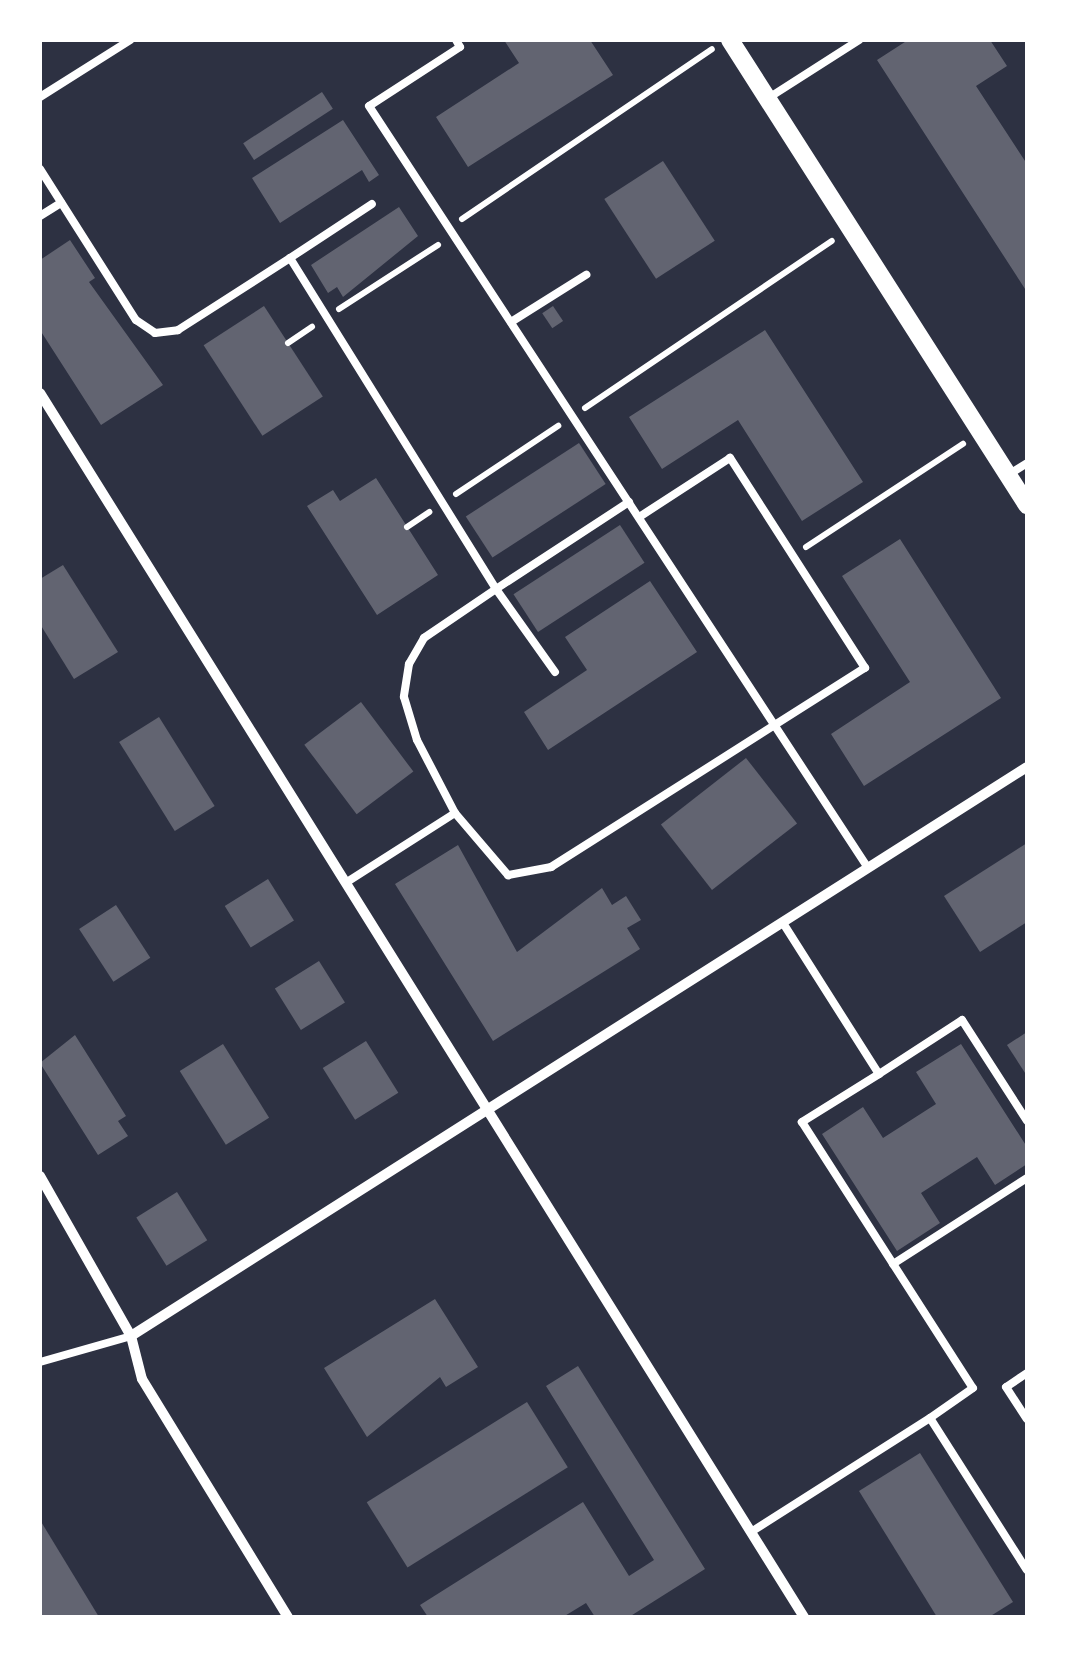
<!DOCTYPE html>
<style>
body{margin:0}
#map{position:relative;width:1067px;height:1657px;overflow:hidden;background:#2d3142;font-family:Merriweather,serif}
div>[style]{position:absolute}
.building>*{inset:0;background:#626471;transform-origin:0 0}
.path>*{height:6px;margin:-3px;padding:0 3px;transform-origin:3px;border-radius:3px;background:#fff}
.service>*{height:8px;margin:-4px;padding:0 4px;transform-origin:4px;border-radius:4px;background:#fff}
.minor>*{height:10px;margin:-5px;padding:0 5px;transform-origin:5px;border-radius:5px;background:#fff}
.tertiary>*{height:18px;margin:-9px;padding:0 9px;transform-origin:9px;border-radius:9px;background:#fff}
span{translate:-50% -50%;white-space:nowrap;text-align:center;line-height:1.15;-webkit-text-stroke:10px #fff;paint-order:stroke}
.frame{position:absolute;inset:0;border:42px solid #fff;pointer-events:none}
</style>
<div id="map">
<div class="building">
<i style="clip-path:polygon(504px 40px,590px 40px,613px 75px,468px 167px,436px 117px,519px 63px)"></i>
<i style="clip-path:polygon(908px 40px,990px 40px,1007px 66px,976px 86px,1027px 164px,1027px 292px,877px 60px)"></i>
<i style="left:322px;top:92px;width:20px;height:94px;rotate:57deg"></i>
<i style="clip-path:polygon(343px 120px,379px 175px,369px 182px,362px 170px,280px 223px,252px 178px)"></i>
<i style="left:663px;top:161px;width:95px;height:70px;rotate:57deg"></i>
<i style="clip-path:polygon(399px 207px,418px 236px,343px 297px,337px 287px,328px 293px,311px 265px)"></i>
<i style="clip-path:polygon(70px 240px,95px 278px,89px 282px,163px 385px,101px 425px,40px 330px,40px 260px)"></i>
<i style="left:264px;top:306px;width:108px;height:72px;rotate:57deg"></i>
<i style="left:553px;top:306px;width:18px;height:13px;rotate:56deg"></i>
<i style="clip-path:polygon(765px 330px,863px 482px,802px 521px,738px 420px,662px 469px,629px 417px)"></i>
<i style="left:579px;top:443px;width:49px;height:135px;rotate:57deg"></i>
<i style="clip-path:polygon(376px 478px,438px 575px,377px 615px,307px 506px,333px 490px,340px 501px)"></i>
<i style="left:620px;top:525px;width:45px;height:127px;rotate:57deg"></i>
<i style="clip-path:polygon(900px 539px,1001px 698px,864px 786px,831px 734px,910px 682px,842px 576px)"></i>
<i style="clip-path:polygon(63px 565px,118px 652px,74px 679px,40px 624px,40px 579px)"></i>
<i style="clip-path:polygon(650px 581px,697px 652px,548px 750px,524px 712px,587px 670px,565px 637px)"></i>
<i style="left:361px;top:702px;width:87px;height:71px;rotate:53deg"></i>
<i style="left:159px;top:717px;width:105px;height:47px;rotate:58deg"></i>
<i style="left:746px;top:758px;width:83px;height:108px;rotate:52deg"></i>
<i style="clip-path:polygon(1027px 843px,1027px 922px,980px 952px,944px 896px)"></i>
<i style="clip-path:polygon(458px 845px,517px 952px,602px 888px,612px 905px,626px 896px,641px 920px,627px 928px,640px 949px,493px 1041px,395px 884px)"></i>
<i style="left:268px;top:879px;width:49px;height:51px;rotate:58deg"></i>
<i style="left:116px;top:905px;width:63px;height:44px;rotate:57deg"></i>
<i style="left:319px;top:961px;width:49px;height:52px;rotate:58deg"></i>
<i style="clip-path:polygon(1027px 1032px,1027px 1076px,1007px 1045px)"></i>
<i style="clip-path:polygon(75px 1035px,126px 1116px,118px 1121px,128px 1136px,98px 1155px,40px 1063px)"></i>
<i style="left:366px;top:1041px;width:61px;height:51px;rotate:58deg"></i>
<i style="left:223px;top:1044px;width:87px;height:51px;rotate:58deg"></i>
<i style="clip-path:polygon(961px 1044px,1027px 1147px,1027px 1164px,995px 1185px,977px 1157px,921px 1193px,940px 1223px,897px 1251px,822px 1134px,863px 1107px,883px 1138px,936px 1104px,916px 1072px)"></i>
<i style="left:177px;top:1192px;width:57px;height:48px;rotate:58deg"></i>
<i style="clip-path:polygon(435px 1299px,478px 1367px,446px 1387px,440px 1377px,367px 1437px,324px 1368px)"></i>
<i style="clip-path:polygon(578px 1366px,705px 1569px,629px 1617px,595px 1617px,586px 1603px,563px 1617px,428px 1617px,420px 1605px,583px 1502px,629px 1576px,654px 1560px,546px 1386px)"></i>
<i style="left:527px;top:1402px;width:77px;height:189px;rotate:58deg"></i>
<i style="clip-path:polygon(920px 1453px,1013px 1602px,989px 1617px,937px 1617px,859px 1491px)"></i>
<i style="clip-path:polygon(40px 1520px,99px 1617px,40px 1617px)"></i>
</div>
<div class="path">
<i style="left:462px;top:219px;width:302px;rotate:-34.2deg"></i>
<i style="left:339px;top:309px;width:118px;rotate:-32.9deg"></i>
<i style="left:288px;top:343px;width:29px;rotate:-34deg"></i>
<i style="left:585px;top:408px;width:298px;rotate:-34.1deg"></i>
<i style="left:456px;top:494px;width:123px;rotate:-33.7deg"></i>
<i style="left:407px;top:527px;width:27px;rotate:-34deg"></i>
<i style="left:806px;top:547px;width:188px;rotate:-33.3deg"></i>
</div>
<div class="service">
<i style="left:456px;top:40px;width:8px;rotate:60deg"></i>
<i style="left:460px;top:47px;width:108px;rotate:147deg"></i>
<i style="left:369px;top:106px;width:911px;rotate:56.78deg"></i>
<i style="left:40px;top:97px;width:107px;rotate:-32.3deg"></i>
<i style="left:770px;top:97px;width:106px;rotate:-32.6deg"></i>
<i style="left:40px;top:169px;width:179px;rotate:57.6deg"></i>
<i style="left:136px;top:320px;width:23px;rotate:34deg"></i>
<i style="left:155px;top:333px;width:23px;rotate:-7deg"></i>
<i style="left:178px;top:330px;width:133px;rotate:-32.7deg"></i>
<i style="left:290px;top:258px;width:390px;rotate:58.1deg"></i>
<i style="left:496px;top:589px;width:87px;rotate:145.8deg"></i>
<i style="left:424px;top:638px;width:30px;rotate:120deg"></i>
<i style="left:409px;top:664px;width:33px;rotate:99deg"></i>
<i style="left:404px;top:697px;width:45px;rotate:73.2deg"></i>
<i style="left:417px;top:740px;width:82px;rotate:62.5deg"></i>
<i style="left:455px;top:813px;width:128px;rotate:147.4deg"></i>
<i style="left:40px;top:216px;width:25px;rotate:-32deg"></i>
<i style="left:290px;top:258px;width:98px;rotate:-33.4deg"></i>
<i style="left:511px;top:322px;width:89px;rotate:-32.1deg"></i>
<i style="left:1008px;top:475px;width:22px;rotate:-32deg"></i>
<i style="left:555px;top:672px;width:102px;rotate:-125.4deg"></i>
<i style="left:496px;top:589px;width:159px;rotate:-33.2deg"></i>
<i style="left:455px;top:813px;width:82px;rotate:49.5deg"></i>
<i style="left:508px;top:875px;width:44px;rotate:-10.5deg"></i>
<i style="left:551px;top:867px;width:372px;rotate:-32.4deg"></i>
<i style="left:865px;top:668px;width:250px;rotate:-122.7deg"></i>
<i style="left:730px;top:458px;width:108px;rotate:147deg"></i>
<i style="left:783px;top:923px;width:179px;rotate:57.6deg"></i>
<i style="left:879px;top:1074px;width:91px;rotate:148.1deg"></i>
<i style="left:802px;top:1122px;width:316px;rotate:57.3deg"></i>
<i style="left:973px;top:1388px;width:52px;rotate:145.1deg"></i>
<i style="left:879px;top:1074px;width:99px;rotate:-33deg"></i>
<i style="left:962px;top:1020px;width:120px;rotate:57.2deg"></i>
<i style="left:893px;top:1264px;width:159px;rotate:-32.7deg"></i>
<i style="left:40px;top:1362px;width:95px;rotate:-15.9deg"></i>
<i style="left:1027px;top:1373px;width:25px;rotate:146deg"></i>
<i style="left:1006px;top:1387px;width:38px;rotate:57deg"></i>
<i style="left:751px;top:1532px;width:212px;rotate:-32.5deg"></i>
<i style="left:930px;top:1418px;width:180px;rotate:57.5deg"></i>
</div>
<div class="minor">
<i style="left:40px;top:393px;width:1443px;rotate:58.03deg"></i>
<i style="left:40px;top:1176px;width:184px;rotate:60.4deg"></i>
<i style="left:131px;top:1336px;width:44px;rotate:75.7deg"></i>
<i style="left:142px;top:1379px;width:279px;rotate:58.5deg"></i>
<i style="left:131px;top:1336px;width:1061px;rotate:-32.42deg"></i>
</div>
<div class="tertiary">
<i style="left:730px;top:40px;width:552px;rotate:57.43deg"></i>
</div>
<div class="frame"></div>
</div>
